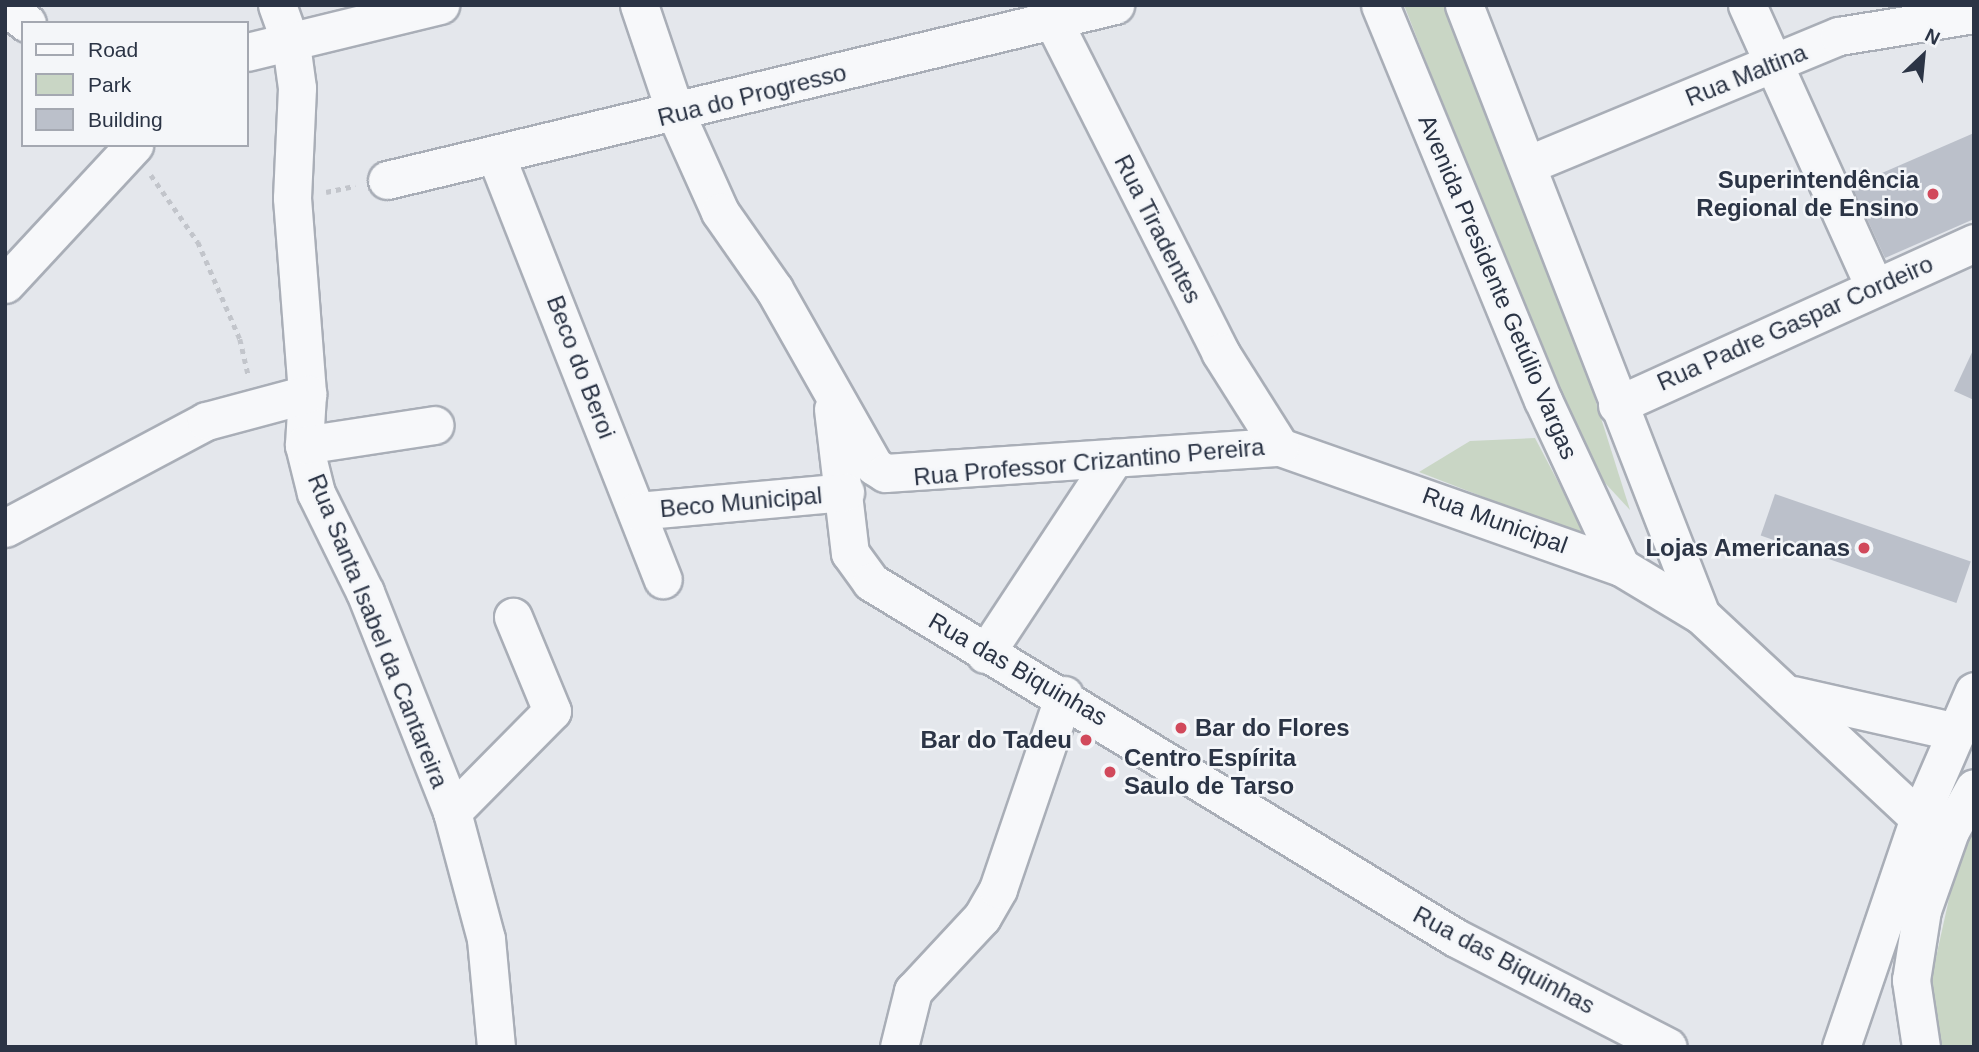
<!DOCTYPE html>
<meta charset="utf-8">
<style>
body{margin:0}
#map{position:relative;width:1979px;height:1052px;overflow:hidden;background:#e4e7ec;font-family:Helvetica,sans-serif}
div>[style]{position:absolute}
.green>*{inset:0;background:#c9d6c5}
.building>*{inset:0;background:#bbc0ca;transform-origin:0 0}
.path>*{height:4.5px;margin-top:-2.25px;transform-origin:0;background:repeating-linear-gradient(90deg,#c2c5cb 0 5px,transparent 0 10px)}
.roads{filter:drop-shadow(2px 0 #a9aeb7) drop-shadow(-2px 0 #a9aeb7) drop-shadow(0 2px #a9aeb7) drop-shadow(0 -2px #a9aeb7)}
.minor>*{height:37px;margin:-18.5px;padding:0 18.5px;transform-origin:18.5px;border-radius:18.5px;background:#f7f8fa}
.dots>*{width:19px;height:19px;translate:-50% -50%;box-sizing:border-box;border:4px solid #f4f6f9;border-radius:50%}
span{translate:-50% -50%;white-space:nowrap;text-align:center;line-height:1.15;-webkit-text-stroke:5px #f4f6f9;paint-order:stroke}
.street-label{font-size:24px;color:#2b3445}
.poi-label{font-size:24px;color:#2b3445;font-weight:700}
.right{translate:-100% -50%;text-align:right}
.left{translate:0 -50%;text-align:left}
.frame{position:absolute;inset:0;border:7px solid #2b3445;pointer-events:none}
.legend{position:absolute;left:21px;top:21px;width:228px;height:126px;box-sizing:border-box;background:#f4f6f9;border:2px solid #a4a8b1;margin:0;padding:9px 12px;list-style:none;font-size:21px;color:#2b3445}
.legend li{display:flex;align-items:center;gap:14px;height:35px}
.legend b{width:35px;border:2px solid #a4a8b1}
.north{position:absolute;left:1888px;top:21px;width:70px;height:70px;-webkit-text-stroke:5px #f4f6f9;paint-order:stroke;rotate:26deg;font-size:19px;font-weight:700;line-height:28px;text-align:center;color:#2b3445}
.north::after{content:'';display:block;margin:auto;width:24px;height:32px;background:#2b3445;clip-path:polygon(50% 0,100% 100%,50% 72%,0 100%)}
</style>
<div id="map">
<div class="green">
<i style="clip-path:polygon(1404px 5px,1449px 5px,1555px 272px,1630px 510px,1593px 470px,1546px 369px)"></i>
<i style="clip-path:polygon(1535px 438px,1587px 537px,1419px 472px,1470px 441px)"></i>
<i style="clip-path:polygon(1974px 819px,1974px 1047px,1935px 1047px,1929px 989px,1962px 840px)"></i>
</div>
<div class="building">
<i style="clip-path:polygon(1974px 133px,1974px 219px,1885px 258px,1852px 186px)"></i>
<i style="clip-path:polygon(1974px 348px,1974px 400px,1954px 391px)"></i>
<i style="left:1775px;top:494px;width:207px;height:44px;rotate:19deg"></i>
</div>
<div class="path">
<i style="left:151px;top:175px;width:82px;rotate:55deg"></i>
<i style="left:198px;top:242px;width:106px;rotate:66.6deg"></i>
<i style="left:240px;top:339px;width:39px;rotate:77deg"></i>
<i style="left:326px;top:192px;width:30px;rotate:-12deg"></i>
</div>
<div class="roads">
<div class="minor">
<i style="left:277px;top:5px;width:41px;rotate:70.3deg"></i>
<i style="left:291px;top:44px;width:44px;rotate:82.2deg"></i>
<i style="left:297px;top:88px;width:110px;rotate:92.6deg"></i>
<i style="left:292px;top:198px;width:197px;rotate:85.6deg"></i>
<i style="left:307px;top:394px;width:51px;rotate:93.4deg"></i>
<i style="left:304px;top:445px;width:49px;rotate:76deg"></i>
<i style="left:316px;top:493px;width:110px;rotate:63.7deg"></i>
<i style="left:365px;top:592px;width:237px;rotate:68.4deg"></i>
<i style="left:452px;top:812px;width:131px;rotate:75deg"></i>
<i style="left:486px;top:939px;width:108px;rotate:84.7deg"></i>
<i style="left:639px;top:5px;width:115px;rotate:71.3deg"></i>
<i style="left:676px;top:114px;width:107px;rotate:65.8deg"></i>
<i style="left:720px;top:212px;width:94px;rotate:55deg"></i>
<i style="left:774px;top:289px;width:203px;rotate:60.5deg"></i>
<i style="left:874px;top:466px;width:13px;rotate:32deg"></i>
<i style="left:885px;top:473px;width:396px;rotate:-3.8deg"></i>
<i style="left:1280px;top:447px;width:361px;rotate:19.4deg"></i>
<i style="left:1621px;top:567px;width:93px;rotate:31deg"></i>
<i style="left:1045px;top:5px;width:389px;rotate:63.2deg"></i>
<i style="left:1220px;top:352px;width:112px;rotate:57.7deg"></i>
<i style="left:1380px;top:5px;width:427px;rotate:67.6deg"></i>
<i style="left:1543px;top:400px;width:184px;rotate:65deg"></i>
<i style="left:1464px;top:5px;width:654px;rotate:68.77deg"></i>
<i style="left:1701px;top:615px;width:298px;rotate:43deg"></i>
<i style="left:1747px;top:5px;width:308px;rotate:65.7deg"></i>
<i style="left:5px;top:6px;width:28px;rotate:38deg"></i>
<i style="left:247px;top:52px;width:199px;rotate:-13.7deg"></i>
<i style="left:496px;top:156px;width:455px;rotate:68.5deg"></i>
<i style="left:1527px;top:165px;width:338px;rotate:-22.5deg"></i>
<i style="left:1839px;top:36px;width:137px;rotate:-9.3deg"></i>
<i style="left:387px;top:180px;width:749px;rotate:-13.52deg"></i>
<i style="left:5px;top:284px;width:190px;rotate:-47.1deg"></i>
<i style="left:1617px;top:405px;width:392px;rotate:-24.4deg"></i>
<i style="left:833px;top:409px;width:145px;rotate:83.3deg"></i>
<i style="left:850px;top:553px;width:36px;rotate:54deg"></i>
<i style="left:871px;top:582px;width:685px;rotate:31.32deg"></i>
<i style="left:1456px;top:938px;width:238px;rotate:27.2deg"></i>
<i style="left:304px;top:445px;width:132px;rotate:-8.7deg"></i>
<i style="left:637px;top:511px;width:209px;rotate:-5.2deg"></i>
<i style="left:5px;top:528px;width:228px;rotate:-28deg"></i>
<i style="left:206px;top:421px;width:105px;rotate:-15deg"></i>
<i style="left:985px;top:654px;width:235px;rotate:-56.6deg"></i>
<i style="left:1793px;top:695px;width:168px;rotate:12.7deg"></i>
<i style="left:452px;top:812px;width:142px;rotate:-45.3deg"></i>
<i style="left:552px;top:711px;width:102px;rotate:-112.5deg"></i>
<i style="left:899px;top:1047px;width:58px;rotate:-76deg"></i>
<i style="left:913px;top:991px;width:101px;rotate:-47deg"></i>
<i style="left:982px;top:917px;width:32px;rotate:-60deg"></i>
<i style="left:998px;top:889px;width:205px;rotate:-71.2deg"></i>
<i style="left:1841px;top:1047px;width:242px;rotate:-71.2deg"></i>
<i style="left:1919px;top:818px;width:138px;rotate:-66.6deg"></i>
<i style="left:1921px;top:1047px;width:68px;rotate:-98.5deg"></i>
<i style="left:1911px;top:980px;width:71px;rotate:-81.1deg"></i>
<i style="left:1922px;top:910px;width:84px;rotate:-70.5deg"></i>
<i style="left:1950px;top:831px;width:49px;rotate:-60.8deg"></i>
</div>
</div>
<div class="dots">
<i style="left:1933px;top:194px;background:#d1495b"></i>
<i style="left:1864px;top:548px;background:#d1495b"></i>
<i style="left:1181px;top:728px;background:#d1495b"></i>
<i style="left:1086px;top:740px;background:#d1495b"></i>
<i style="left:1110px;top:772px;background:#d1495b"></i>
</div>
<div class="street-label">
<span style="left:1746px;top:75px;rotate:-22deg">Rua Maltina</span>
<span style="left:752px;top:95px;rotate:-14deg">Rua do Progresso</span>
<span style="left:1158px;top:229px;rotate:63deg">Rua Tiradentes</span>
<span style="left:1498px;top:287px;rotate:67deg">Avenida Presidente Getúlio Vargas</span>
<span style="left:1795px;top:323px;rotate:-24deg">Rua Padre Gaspar Cordeiro</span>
<span style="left:581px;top:367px;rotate:69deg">Beco do Beroi</span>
<span style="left:1089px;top:462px;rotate:-5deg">Rua Professor Crizantino Pereira</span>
<span style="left:741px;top:502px;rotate:-5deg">Beco Municipal</span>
<span style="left:1495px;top:520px;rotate:20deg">Rua Municipal</span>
<span style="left:378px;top:631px;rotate:68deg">Rua Santa Isabel da Cantareira</span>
<span style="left:1018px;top:669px;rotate:30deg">Rua das Biquinhas</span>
<span style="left:1504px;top:960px;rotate:28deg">Rua das Biquinhas</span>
</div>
<div class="poi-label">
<span class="right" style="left:1919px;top:194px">Superintendência<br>Regional de Ensino</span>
<span class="right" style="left:1850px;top:548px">Lojas Americanas</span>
<span class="left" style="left:1195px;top:728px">Bar do Flores</span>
<span class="right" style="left:1072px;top:740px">Bar do Tadeu</span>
<span class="left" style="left:1124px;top:772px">Centro Espírita<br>Saulo de Tarso</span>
</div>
<div class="frame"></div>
<ul class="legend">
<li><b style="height:9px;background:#f7f8fa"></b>Road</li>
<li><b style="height:19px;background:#c9d6c5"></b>Park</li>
<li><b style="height:19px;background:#bbc0ca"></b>Building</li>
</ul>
<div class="north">N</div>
</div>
